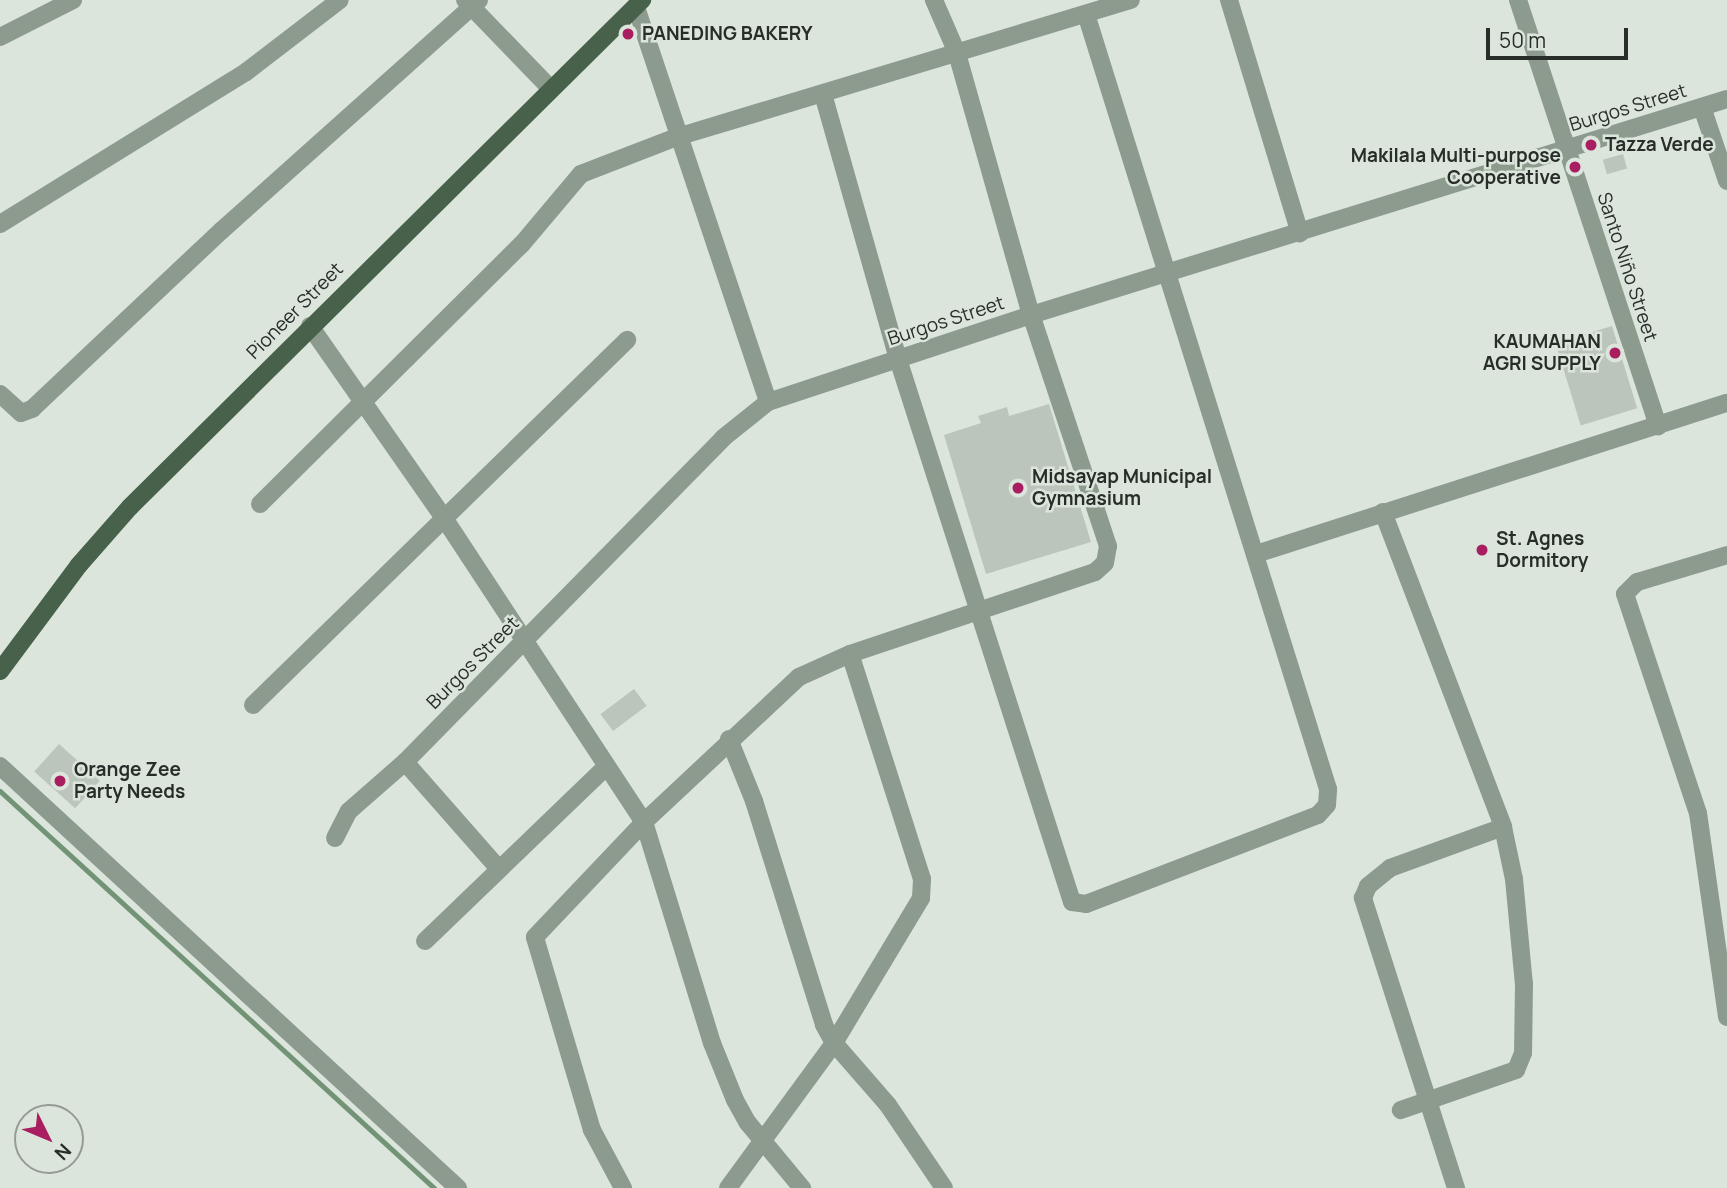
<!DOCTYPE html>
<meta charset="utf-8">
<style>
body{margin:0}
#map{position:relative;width:1727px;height:1188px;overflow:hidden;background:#dbe5dc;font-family:Manrope,sans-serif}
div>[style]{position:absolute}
.stream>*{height:5px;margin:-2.5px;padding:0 2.5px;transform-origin:2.5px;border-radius:2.5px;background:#739376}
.building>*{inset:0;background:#bcc5bc;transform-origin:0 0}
.minor>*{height:18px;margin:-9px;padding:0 9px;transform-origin:9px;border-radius:9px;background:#8d9b8e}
.major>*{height:18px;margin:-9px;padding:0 9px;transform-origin:9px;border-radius:9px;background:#47614a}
.dots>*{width:19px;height:19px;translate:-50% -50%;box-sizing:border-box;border:4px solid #dbe5dc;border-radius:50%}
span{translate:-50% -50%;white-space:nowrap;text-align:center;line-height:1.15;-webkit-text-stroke:5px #dbe5dc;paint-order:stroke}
.poi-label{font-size:19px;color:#292d2a;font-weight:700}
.left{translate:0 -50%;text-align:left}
.right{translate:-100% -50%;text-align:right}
.street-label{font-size:19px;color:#292d2a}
.north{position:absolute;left:14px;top:1104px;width:70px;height:70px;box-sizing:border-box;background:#dbe5dc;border:2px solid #949b95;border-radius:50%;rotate:133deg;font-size:19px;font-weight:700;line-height:28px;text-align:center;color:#292d2a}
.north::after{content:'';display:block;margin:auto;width:24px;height:32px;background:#a91e60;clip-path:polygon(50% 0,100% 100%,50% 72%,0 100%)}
.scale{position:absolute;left:1486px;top:28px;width:142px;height:32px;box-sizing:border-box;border:4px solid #292d2a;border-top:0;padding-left:9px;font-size:21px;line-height:24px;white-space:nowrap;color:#292d2a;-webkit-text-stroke:5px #dbe5dc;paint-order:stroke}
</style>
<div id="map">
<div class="stream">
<i style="left:0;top:791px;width:588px;rotate:42.45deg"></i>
</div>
<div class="building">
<i style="left:1623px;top:154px;width:15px;height:21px;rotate:74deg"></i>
<i style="left:1612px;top:326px;width:86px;height:59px;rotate:73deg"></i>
<i style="clip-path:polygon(1049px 404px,1091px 542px,986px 574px,944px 435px,981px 423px,978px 416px,1007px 407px,1009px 416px)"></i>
<i style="left:634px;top:689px;width:21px;height:42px;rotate:53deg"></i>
<i style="left:59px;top:744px;width:55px;height:37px;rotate:42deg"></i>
</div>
<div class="minor">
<i style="left:465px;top:0;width:121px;rotate:46deg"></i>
<i style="left:1229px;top:0;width:244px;rotate:73.1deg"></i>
<i style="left:1518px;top:0;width:449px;rotate:71.8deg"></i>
<i style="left:636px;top:7px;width:416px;rotate:71.5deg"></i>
<i style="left:0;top:37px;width:82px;rotate:-26.9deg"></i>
<i style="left:823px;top:94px;width:275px;rotate:74.2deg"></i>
<i style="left:898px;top:359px;width:570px;rotate:72.23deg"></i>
<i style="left:1072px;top:902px;width:14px;rotate:8deg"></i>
<i style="left:1086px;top:904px;width:248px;rotate:-21deg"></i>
<i style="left:1318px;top:815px;width:13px;rotate:-48deg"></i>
<i style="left:1327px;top:805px;width:16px;rotate:-86deg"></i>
<i style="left:1328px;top:789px;width:812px;rotate:-107.34deg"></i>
<i style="left:1702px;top:107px;width:78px;rotate:71.3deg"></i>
<i style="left:0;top:224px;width:289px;rotate:-31.7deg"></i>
<i style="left:246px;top:72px;width:118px;rotate:-37.5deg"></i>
<i style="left:310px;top:326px;width:234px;rotate:55.1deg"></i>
<i style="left:444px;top:518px;width:364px;rotate:56.7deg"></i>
<i style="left:644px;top:822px;width:231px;rotate:72.9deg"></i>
<i style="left:712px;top:1043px;width:61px;rotate:68deg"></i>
<i style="left:735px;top:1100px;width:26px;rotate:61deg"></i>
<i style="left:748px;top:1123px;width:85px;rotate:50.3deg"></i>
<i style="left:0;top:394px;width:28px;rotate:42deg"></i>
<i style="left:21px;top:413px;width:12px;rotate:-20deg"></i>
<i style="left:32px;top:409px;width:260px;rotate:-43.3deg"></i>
<i style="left:221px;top:231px;width:346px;rotate:-41.8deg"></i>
<i style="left:260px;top:504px;width:369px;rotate:-44.8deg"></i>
<i style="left:522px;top:244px;width:92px;rotate:-49.9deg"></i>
<i style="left:581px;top:174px;width:103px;rotate:-21.1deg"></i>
<i style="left:677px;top:137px;width:474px;rotate:-16.8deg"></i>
<i style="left:1383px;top:512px;width:337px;rotate:69.1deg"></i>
<i style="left:1503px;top:827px;width:53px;rotate:78.1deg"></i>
<i style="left:1514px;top:879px;width:105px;rotate:84.6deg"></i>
<i style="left:1524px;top:984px;width:69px;rotate:90.8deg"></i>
<i style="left:1523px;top:1053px;width:18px;rotate:112deg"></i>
<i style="left:1516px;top:1070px;width:122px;rotate:160.8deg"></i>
<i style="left:1256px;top:554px;width:495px;rotate:-17.8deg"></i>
<i style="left:1727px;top:555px;width:94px;rotate:163.3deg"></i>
<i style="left:1637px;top:582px;width:17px;rotate:135deg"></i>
<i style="left:1625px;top:594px;width:231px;rotate:71.6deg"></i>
<i style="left:1698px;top:813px;width:206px;rotate:81.9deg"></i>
<i style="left:253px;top:705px;width:523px;rotate:-44.3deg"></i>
<i style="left:729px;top:739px;width:67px;rotate:68deg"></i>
<i style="left:754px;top:801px;width:235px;rotate:72.6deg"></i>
<i style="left:824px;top:1025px;width:21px;rotate:61deg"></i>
<i style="left:834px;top:1043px;width:82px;rotate:48.9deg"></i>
<i style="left:888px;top:1105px;width:100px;rotate:56deg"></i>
<i style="left:405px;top:762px;width:142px;rotate:48.7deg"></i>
<i style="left:0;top:766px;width:623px;rotate:42.66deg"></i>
<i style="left:335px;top:838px;width:30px;rotate:-63deg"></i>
<i style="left:349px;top:811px;width:74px;rotate:-41.2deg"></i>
<i style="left:405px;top:762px;width:454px;rotate:-45.5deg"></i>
<i style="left:723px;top:438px;width:58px;rotate:-38.7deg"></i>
<i style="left:768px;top:402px;width:277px;rotate:-18.3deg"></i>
<i style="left:1031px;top:315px;width:729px;rotate:-17.24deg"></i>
<i style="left:425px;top:941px;width:251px;rotate:-43.9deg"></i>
<i style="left:623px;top:1188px;width:66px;rotate:-118.1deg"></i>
<i style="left:592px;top:1130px;width:201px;rotate:-106.5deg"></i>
<i style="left:535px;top:937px;width:158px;rotate:-46.5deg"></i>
<i style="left:644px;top:822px;width:212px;rotate:-43.1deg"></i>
<i style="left:799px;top:677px;width:56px;rotate:-24.3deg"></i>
<i style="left:850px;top:654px;width:258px;rotate:-18.5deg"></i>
<i style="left:1095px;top:572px;width:13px;rotate:-42deg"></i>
<i style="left:1105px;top:563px;width:17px;rotate:-80deg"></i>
<i style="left:1108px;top:546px;width:243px;rotate:-108.4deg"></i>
<i style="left:1031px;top:315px;width:272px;rotate:-105.8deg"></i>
<i style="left:957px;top:53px;width:58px;rotate:-113.5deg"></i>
<i style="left:728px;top:1188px;width:180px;rotate:-53.8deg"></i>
<i style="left:834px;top:1043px;width:169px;rotate:-59deg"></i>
<i style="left:921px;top:898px;width:19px;rotate:-87deg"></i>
<i style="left:922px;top:879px;width:236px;rotate:-107.7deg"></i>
<i style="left:1456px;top:1188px;width:305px;rotate:-107.8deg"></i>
<i style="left:1363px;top:898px;width:13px;rotate:-67deg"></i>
<i style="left:1368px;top:886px;width:28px;rotate:-39deg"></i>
<i style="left:1390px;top:868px;width:120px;rotate:-19.9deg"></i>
</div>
<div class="major">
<i style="left:0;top:671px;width:132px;rotate:-53.3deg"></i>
<i style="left:79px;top:565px;width:77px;rotate:-48.7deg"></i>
<i style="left:130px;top:507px;width:721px;rotate:-44.72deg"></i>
</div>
<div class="dots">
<i style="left:628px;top:34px;background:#a91e60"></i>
<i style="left:1591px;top:145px;background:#a91e60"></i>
<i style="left:1575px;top:167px;background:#a91e60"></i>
<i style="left:1615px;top:353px;background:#a91e60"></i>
<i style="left:1018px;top:488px;background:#a91e60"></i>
<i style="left:1482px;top:550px;background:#a91e60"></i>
<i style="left:60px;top:781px;background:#a91e60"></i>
</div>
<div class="poi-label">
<span class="left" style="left:642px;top:34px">PANEDING BAKERY</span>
<span class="left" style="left:1605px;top:145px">Tazza Verde</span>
<span class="right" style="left:1561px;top:167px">Makilala Multi-purpose<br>Cooperative</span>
<span class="right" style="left:1601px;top:353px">KAUMAHAN<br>AGRI SUPPLY</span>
<span class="left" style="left:1032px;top:488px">Midsayap Municipal<br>Gymnasium</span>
<span class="left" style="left:1496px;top:550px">St. Agnes<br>Dormitory</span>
<span class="left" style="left:74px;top:781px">Orange Zee<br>Party Needs</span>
</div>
<div class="street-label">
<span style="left:1628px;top:108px;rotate:-17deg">Burgos Street</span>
<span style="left:1627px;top:267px;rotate:72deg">Santo Niño Street</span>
<span style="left:295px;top:311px;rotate:-45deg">Pioneer Street</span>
<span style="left:946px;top:321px;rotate:-18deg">Burgos Street</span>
<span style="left:473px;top:663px;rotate:-45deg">Burgos Street</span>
</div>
<div class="north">N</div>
<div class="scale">50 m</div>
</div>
